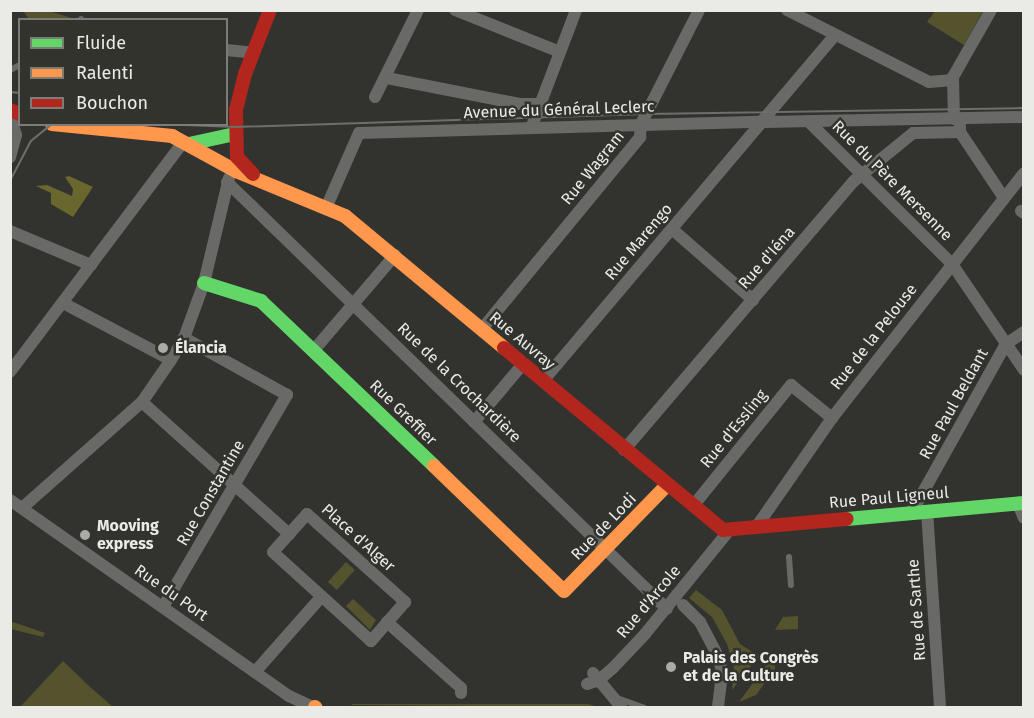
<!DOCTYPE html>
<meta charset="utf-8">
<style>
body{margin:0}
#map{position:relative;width:1034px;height:718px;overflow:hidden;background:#32322f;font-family:"Fira Sans",sans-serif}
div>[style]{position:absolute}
.green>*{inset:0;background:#55532d;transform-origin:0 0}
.forest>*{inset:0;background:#69662e}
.lane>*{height:6px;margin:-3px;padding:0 3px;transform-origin:3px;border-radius:3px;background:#696968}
.street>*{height:12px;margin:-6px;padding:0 6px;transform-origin:6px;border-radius:6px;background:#696968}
.fast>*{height:14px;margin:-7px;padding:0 7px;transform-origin:7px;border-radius:7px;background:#63d668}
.slow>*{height:14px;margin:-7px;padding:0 7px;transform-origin:7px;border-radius:7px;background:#ff974d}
.jam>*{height:14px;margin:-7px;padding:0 7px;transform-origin:7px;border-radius:7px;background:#b3261e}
.tram>*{height:1.5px;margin:-0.75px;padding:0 0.75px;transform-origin:0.75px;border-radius:0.75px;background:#6e6e6b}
.dots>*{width:16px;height:16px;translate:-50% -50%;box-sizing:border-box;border:3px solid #33332e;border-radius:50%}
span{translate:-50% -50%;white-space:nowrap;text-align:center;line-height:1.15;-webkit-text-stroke:5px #33332e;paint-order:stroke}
.street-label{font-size:16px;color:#eaeae7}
.poi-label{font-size:16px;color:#eaeae7;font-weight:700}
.left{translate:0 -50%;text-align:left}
.frame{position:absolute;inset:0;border:12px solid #eaeae7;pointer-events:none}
.legend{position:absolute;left:18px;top:18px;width:210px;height:108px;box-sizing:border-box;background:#33332e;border:2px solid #7c7c78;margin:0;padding:8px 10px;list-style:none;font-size:18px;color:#eaeae7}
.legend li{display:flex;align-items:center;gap:12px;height:30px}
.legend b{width:30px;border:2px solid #7c7c78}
</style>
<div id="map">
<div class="green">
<i style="clip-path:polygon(23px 11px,49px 11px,75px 19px,29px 19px)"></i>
<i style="clip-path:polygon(935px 11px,935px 10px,983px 11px,964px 45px,927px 22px)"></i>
<i style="left:346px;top:562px;width:12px;height:27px;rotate:42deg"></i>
<i style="clip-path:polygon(696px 590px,722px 610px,740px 644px,759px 656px,732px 690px,734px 668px,727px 644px,712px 617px,689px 598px)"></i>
<i style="clip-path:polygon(353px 599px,376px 620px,370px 630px,346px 606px)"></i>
<i style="clip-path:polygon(798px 616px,798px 629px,775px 630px,783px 617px)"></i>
<i style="clip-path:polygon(11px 622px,16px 623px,45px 633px,43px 637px,11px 629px)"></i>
<i style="clip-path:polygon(63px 661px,89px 686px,113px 707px,20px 707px)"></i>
<i style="clip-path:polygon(767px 664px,775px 664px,775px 679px,767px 680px,756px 695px,739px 702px)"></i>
<i style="clip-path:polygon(588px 704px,598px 707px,351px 705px,353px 704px)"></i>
</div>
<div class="forest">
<i style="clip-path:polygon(69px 176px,93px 187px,73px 217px,51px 204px,51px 193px,36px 186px,47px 185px,72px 196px,73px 189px,65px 177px)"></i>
</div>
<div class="lane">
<i style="left:81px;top:19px;width:1px;rotate:90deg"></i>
<i style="left:10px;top:70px;width:11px;rotate:-27deg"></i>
<i style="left:789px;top:557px;width:28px;rotate:86deg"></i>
<i style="left:617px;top:698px;width:29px;rotate:20deg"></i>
</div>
<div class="street">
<i style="left:455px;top:10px;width:113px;rotate:21.8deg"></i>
<i style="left:787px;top:10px;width:159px;rotate:26.9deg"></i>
<i style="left:929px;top:82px;width:24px;rotate:-5deg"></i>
<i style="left:226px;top:50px;width:27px;rotate:6deg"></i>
<i style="left:387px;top:78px;width:135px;rotate:11.1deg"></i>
<i style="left:519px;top:104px;width:22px"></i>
<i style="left:375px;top:97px;width:97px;rotate:-63.7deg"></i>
<i style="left:10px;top:116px;width:20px;rotate:72deg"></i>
<i style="left:16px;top:135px;width:23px;rotate:105deg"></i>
<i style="left:954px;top:119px;width:42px;rotate:-91.4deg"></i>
<i style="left:953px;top:77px;width:77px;rotate:-60.4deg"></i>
<i style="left:763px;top:120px;width:111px;rotate:-49.7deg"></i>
<i style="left:808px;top:121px;width:203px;rotate:44.8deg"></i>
<i style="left:952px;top:264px;width:128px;rotate:55.8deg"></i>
<i style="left:764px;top:122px;width:260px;rotate:-1.1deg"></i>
<i style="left:532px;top:126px;width:124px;rotate:-69.2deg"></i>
<i style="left:960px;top:126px;width:6px;rotate:90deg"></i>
<i style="left:960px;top:132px;width:79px;rotate:56.3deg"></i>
<i style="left:227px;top:182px;width:613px;rotate:44.14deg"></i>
<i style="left:326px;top:208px;width:82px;rotate:-66.3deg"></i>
<i style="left:359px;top:133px;width:400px;rotate:-1.6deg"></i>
<i style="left:1021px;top:211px;width:4px;rotate:34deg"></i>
<i style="left:672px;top:229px;width:108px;rotate:41.2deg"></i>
<i style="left:10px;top:231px;width:88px;rotate:22.8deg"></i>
<i style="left:63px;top:303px;width:122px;rotate:27.8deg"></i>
<i style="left:482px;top:329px;width:249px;rotate:-50.5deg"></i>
<i style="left:640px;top:137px;width:13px;rotate:-86deg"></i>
<i style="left:641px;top:124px;width:128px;rotate:-63deg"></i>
<i style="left:314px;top:350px;width:125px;rotate:-49.5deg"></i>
<i style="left:10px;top:372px;width:289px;rotate:-53deg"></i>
<i style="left:543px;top:381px;width:336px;rotate:-49.8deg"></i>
<i style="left:142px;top:402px;width:198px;rotate:41.9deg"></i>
<i style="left:474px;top:422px;width:76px;rotate:-49.8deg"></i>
<i style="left:624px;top:450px;width:354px;rotate:-49.5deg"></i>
<i style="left:854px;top:181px;width:76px;rotate:-39.1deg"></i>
<i style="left:913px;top:133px;width:47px;rotate:-1.2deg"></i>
<i style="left:10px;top:500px;width:341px;rotate:35.1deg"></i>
<i style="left:289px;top:696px;width:29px;rotate:25deg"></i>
<i style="left:1018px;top:504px;width:15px;rotate:67deg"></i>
<i style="left:693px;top:506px;width:156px;rotate:-51deg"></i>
<i style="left:791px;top:385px;width:53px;rotate:38.8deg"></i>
<i style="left:22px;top:508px;width:160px;rotate:-41.5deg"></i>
<i style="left:142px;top:402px;width:51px;rotate:-55.4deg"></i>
<i style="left:171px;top:360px;width:26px;rotate:-59deg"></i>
<i style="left:184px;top:338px;width:59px;rotate:-70deg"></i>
<i style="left:204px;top:283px;width:108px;rotate:-76.6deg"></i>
<i style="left:927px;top:511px;width:197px;rotate:86.2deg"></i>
<i style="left:912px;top:512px;width:193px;rotate:-60.8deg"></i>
<i style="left:1006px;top:344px;width:22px;rotate:-34deg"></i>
<i style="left:307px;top:514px;width:132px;rotate:41.9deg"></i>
<i style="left:405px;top:602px;width:52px;rotate:131.1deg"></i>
<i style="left:371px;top:641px;width:132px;rotate:-137.8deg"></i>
<i style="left:273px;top:552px;width:51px;rotate:-48.2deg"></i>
<i style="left:757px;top:526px;width:131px;rotate:-55.2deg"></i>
<i style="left:832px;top:418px;width:311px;rotate:-51.9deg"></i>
<i style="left:683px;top:605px;width:24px;rotate:45deg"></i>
<i style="left:700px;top:622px;width:41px;rotate:62.2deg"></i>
<i style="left:719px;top:658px;width:16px;rotate:79deg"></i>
<i style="left:722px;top:674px;width:34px;rotate:97deg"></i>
<i style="left:163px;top:607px;width:246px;rotate:-59.7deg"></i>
<i style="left:287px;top:395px;width:118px;rotate:-151deg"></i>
<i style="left:387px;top:622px;width:99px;rotate:41.7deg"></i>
<i style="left:461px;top:688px;width:5px;rotate:90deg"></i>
<i style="left:255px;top:672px;width:101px;rotate:-48.6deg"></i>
<i style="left:593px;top:673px;width:45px;rotate:50.4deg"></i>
<i style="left:587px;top:684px;width:13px;rotate:-18deg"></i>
<i style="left:599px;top:680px;width:18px;rotate:-41deg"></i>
<i style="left:613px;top:668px;width:47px;rotate:-46.7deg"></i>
<i style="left:645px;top:634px;width:132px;rotate:-50.9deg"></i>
</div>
<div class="fast">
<i style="left:189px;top:144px;width:47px;rotate:-12.3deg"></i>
<i style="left:204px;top:283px;width:60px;rotate:17.5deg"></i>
<i style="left:261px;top:301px;width:239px;rotate:43.6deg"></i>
<i style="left:847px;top:519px;width:178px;rotate:-5.2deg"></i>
</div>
<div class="slow">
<i style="left:52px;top:124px;width:121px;rotate:5.7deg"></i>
<i style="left:172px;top:136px;width:73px;rotate:28.7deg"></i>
<i style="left:236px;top:171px;width:118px;rotate:22.4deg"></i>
<i style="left:345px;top:216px;width:207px;rotate:39.7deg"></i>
<i style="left:434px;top:466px;width:180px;rotate:43.9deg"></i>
<i style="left:564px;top:591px;width:148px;rotate:-45.8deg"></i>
<i style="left:315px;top:707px;width:1px;rotate:45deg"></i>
</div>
<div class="jam">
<i style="left:10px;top:110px;width:11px;rotate:22deg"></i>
<i style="left:253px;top:174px;width:23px;rotate:-133deg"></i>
<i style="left:237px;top:157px;width:47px;rotate:-91.2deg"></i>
<i style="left:236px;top:110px;width:37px;rotate:-76deg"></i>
<i style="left:245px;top:74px;width:69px;rotate:-68.7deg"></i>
<i style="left:504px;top:348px;width:285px;rotate:39.7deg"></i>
<i style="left:723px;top:530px;width:124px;rotate:-5.1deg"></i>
</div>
<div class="tram">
<i style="left:10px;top:92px;width:10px;rotate:6deg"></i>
<i style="left:160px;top:124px;width:75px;rotate:2.3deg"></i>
<i style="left:235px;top:127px;width:411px;rotate:-1.8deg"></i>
<i style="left:646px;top:114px;width:378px;rotate:-0.9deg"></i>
<i style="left:10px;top:181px;width:45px;rotate:-62.3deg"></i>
<i style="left:31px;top:141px;width:27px;rotate:-39deg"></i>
</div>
<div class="dots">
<i style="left:163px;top:348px;background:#aaaaa7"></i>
<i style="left:85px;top:535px;background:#aaaaa7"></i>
<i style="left:671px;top:667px;background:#aaaaa7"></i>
</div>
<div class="street-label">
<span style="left:559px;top:110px;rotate:-2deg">Avenue du Général Leclerc</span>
<span style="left:593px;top:168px;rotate:-51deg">Rue Wagram</span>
<span style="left:892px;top:181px;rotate:45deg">Rue du Père Mersenne</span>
<span style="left:639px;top:242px;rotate:-50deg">Rue Marengo</span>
<span style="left:767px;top:258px;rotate:-49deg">Rue d'Iéna</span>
<span style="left:874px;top:337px;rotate:-52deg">Rue de la Pelouse</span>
<span style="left:522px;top:341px;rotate:40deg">Rue Auvray</span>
<span style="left:459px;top:383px;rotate:44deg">Rue de la Crochardière</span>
<span style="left:954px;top:404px;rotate:-61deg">Rue Paul Beldant</span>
<span style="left:403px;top:413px;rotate:44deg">Rue Greffier</span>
<span style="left:734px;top:429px;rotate:-51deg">Rue d'Essling</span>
<span style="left:211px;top:493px;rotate:-60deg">Rue Constantine</span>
<span style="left:889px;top:498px;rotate:-5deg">Rue Paul Ligneul</span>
<span style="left:604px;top:527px;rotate:-46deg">Rue de Lodi</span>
<span style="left:358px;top:538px;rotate:42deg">Place d'Alger</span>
<span style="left:171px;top:593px;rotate:35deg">Rue du Port</span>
<span style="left:649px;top:602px;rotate:-50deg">Rue d'Arcole</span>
<span style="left:917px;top:610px;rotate:-94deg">Rue de Sarthe</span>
</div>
<div class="poi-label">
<span class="left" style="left:175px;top:348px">Élancia</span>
<span class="left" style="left:97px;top:535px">Mooving<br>express</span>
<span class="left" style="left:683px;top:667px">Palais des Congrès<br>et de la Culture</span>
</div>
<div class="frame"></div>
<ul class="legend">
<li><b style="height:8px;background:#63d668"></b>Fluide</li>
<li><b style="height:8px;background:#ff974d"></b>Ralenti</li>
<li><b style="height:8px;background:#b3261e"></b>Bouchon</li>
</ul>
</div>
